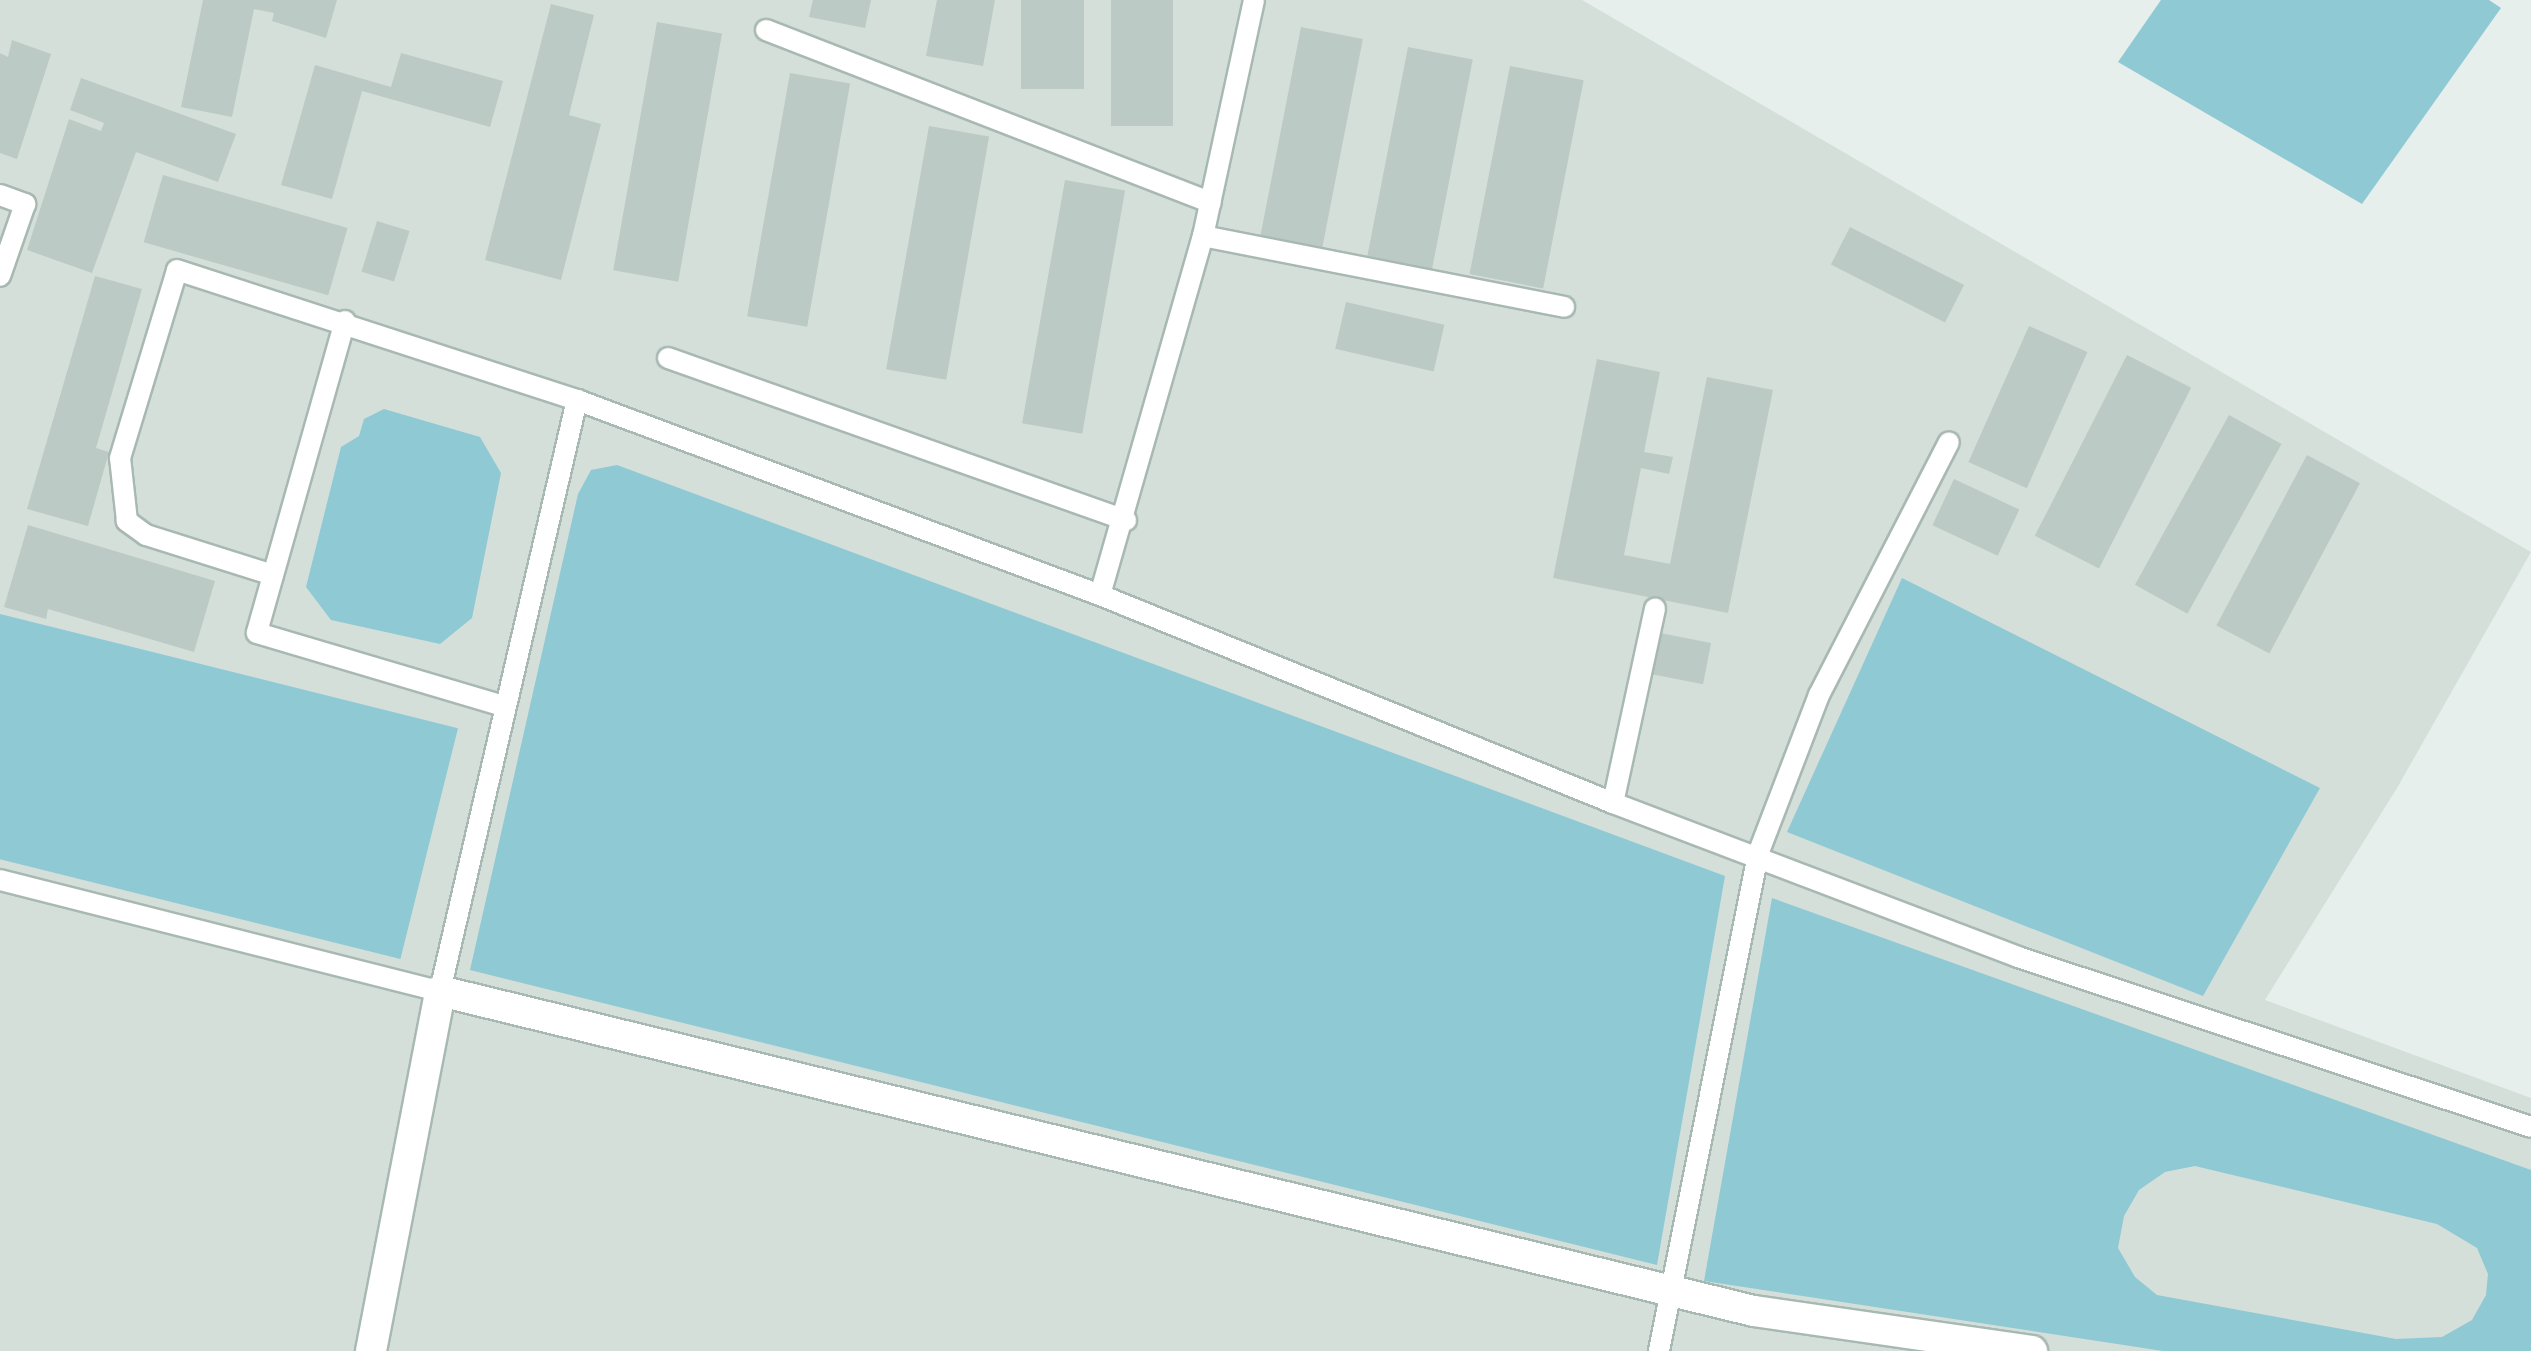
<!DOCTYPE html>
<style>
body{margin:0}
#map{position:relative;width:2531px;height:1351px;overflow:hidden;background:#e6efeb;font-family:"DM Sans",sans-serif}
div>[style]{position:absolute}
.built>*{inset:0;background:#d4dfda}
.water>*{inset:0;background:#8ec9d4;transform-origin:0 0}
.building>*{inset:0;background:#bbcac4;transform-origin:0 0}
.roads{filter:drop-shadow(2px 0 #a8b8b2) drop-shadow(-2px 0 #a8b8b2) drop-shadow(0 2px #a8b8b2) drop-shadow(0 -2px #a8b8b2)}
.service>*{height:20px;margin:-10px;padding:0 10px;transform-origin:10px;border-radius:10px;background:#fff}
.minor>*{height:30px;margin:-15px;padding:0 15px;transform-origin:15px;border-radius:15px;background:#fff}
span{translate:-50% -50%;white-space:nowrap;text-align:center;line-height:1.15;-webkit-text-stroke:9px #f7fbf9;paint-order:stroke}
</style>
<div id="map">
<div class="built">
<i style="clip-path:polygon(0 0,1582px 0,2531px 552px,2397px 788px,2265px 1000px,2531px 1098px,2531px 1351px,0 1351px)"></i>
</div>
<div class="water">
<i style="clip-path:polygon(2161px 0,2489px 0,2501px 8px,2362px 204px,2118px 62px)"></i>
<i style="clip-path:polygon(384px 409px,480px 437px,501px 473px,472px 618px,440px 644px,331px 620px,306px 587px,341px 447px,359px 436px,364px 419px)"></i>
<i style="clip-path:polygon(617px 465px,1725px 876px,1657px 1265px,470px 970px,578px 494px,591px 470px)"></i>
<i style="clip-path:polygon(1902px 578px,2320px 788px,2203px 996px,1787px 832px)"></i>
<i style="left:0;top:614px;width:472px;height:238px;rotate:14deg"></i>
<i style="clip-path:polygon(evenodd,1772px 898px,2531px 1170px,2531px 1351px,2163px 1351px,1704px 1281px,1772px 898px,2195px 1166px,2437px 1224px,2477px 1248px,2488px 1274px,2486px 1295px,2472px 1320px,2442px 1337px,2396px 1339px,2157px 1295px,2135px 1277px,2118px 1248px,2124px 1216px,2139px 1190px,2165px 1172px,2195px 1166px)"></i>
</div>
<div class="building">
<i style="clip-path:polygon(203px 0,337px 0,326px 38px,272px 21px,274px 13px,254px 9px,232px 117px,181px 107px)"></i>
<i style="clip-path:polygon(813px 0,871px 0,865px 28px,809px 17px)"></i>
<i style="clip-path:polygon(937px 0,995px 0,983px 66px,926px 56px)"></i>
<i style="left:1021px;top:0;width:63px;height:89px"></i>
<i style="left:1111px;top:0;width:62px;height:126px"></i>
<i style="clip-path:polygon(551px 4px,594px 15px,569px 115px,601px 124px,561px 280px,485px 260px)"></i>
<i style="left:657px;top:22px;width:66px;height:252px;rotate:10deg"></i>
<i style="left:1301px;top:27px;width:63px;height:212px;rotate:11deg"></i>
<i style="clip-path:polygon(12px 40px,51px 54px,17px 159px,0 153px,0 53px,8px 57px)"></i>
<i style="left:1408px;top:47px;width:66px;height:213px;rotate:11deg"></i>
<i style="clip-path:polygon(401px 53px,503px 81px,490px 127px,362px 91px,332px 199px,281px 185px,315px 65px,391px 87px)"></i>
<i style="left:1510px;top:66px;width:75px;height:212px;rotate:11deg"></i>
<i style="left:790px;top:73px;width:61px;height:247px;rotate:10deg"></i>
<i style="clip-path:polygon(81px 78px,236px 134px,218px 182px,136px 152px,92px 273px,27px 250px,69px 119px,101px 131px,104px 123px,70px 110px)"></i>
<i style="left:929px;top:126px;width:61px;height:247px;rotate:10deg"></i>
<i style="left:163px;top:175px;width:192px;height:70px;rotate:16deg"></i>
<i style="left:1065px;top:180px;width:61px;height:247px;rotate:10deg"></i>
<i style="left:377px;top:221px;width:34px;height:53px;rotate:17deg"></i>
<i style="left:1850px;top:227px;width:128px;height:42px;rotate:27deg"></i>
<i style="clip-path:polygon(95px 276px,142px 289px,96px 448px,109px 452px,88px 526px,27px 509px)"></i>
<i style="left:1346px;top:302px;width:101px;height:48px;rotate:13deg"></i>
<i style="left:2029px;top:326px;width:64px;height:149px;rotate:24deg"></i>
<i style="left:2127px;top:355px;width:72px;height:203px;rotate:27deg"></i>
<i style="clip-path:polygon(1597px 359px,1660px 372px,1644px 452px,1673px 457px,1669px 474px,1641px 468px,1624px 555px,1670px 564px,1707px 377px,1773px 390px,1728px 613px,1553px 578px)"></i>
<i style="left:2229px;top:415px;width:60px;height:194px;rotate:29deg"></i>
<i style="left:2307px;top:455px;width:60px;height:193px;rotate:28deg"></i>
<i style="left:1954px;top:479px;width:72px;height:51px;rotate:25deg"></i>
<i style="clip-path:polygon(28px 525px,215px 581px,194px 652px,48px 609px,46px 619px,4px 607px)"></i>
<i style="left:1660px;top:633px;width:52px;height:42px;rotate:11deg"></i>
</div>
<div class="roads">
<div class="service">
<i style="left:766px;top:30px;width:477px;rotate:21.2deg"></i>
<i style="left:0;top:195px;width:27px;rotate:20deg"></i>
<i style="left:25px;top:204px;width:76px;rotate:109.1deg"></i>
<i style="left:1203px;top:236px;width:368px;rotate:11.1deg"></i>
<i style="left:345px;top:321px;width:324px;rotate:105.8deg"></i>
<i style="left:257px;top:633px;width:258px;rotate:16.5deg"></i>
<i style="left:668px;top:358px;width:486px;rotate:19.5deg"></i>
<i style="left:273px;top:575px;width:133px;rotate:-162.5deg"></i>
<i style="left:146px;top:535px;width:24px;rotate:-144deg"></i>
<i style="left:127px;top:521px;width:63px;rotate:-96.3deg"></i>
<i style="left:120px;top:458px;width:196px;rotate:-73.1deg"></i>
<i style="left:177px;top:270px;width:421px;rotate:18deg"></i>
<i style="left:577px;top:400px;width:558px;rotate:20.45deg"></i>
<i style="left:1100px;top:595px;width:554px;rotate:22.07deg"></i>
<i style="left:1613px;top:803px;width:433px;rotate:20.8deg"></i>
<i style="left:2018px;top:957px;width:540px;rotate:18.33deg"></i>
<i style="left:1100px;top:595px;width:373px;rotate:-74deg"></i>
<i style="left:1203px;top:236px;width:241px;rotate:-77.8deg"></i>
<i style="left:1613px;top:803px;width:199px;rotate:-77.8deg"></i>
<i style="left:0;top:880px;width:454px;rotate:14.2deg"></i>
<i style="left:440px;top:991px;width:607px;rotate:-76.95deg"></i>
<i style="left:1659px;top:1351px;width:507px;rotate:-78.73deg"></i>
<i style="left:1758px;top:854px;width:170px;rotate:-69deg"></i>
<i style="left:1819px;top:695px;width:284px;rotate:-62.8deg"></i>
</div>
<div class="minor">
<i style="left:371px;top:1351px;width:367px;rotate:-79.1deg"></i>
<i style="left:440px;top:991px;width:1352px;rotate:13.69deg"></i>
<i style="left:1754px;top:1311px;width:281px;rotate:8.2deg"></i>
</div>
</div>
</div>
